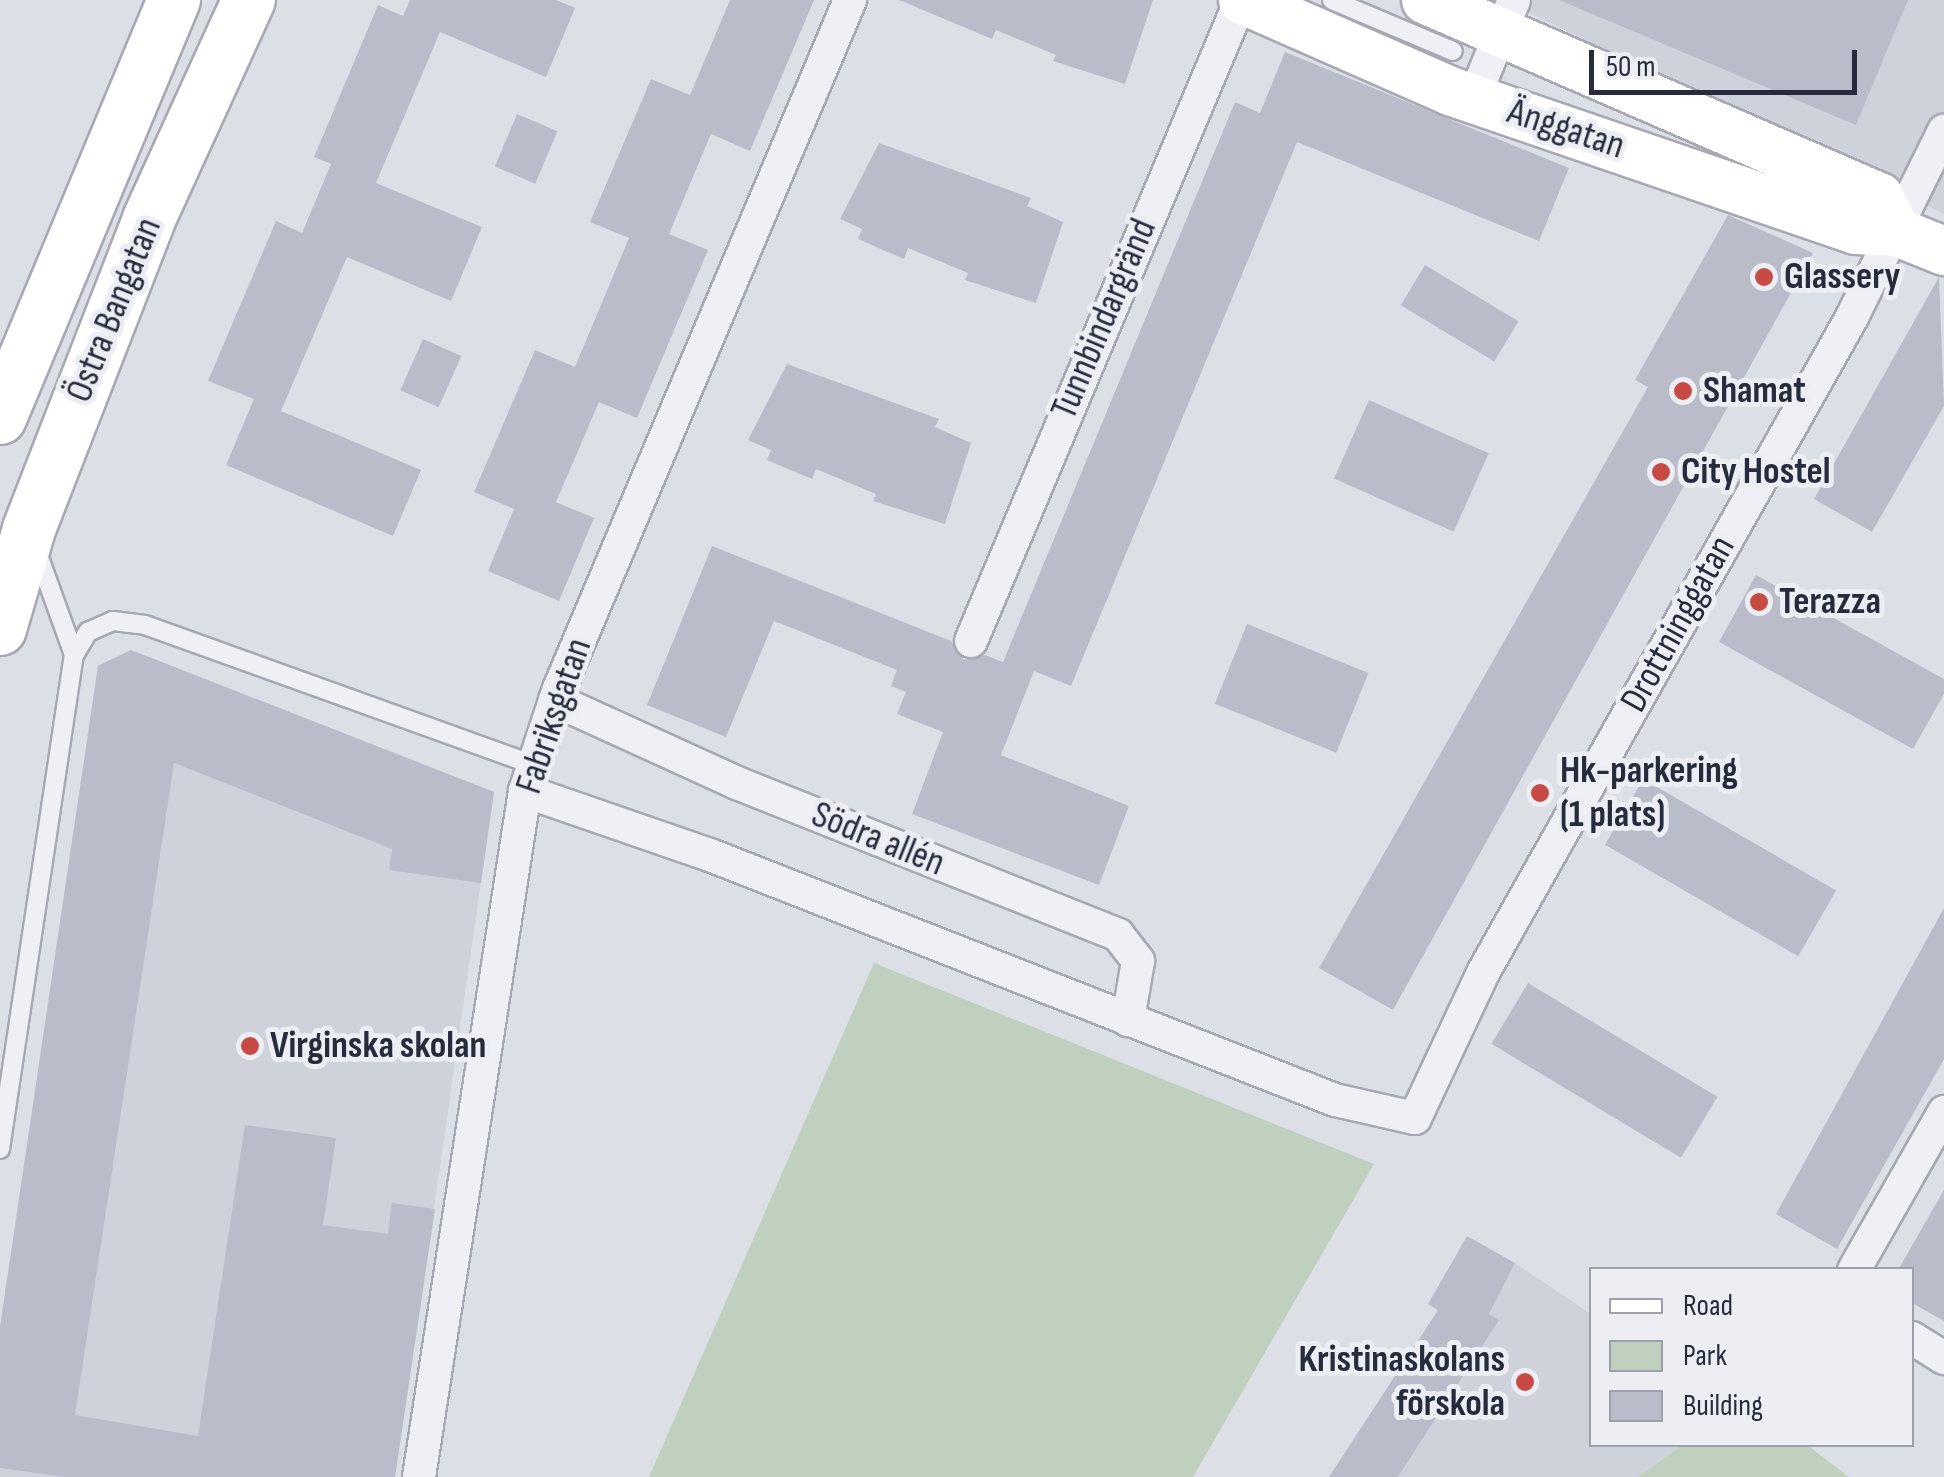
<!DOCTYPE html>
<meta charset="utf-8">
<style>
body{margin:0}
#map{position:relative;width:1944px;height:1477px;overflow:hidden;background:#dddfe6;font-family:"Sofia Sans Condensed",sans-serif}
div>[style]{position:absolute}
.built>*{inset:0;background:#cfd1db}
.green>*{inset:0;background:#bfd0be}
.building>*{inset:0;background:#babdc9;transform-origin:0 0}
.roads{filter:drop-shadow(2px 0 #a6a9b3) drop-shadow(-2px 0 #a6a9b3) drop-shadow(0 2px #a6a9b3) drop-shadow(0 -2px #a6a9b3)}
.lane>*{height:18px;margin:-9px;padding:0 9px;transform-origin:9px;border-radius:9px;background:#eff0f5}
.street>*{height:32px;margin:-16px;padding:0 16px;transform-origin:16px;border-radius:16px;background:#eff0f5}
.secondary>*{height:48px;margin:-24px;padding:0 24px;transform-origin:24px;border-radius:24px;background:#fff}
.primary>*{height:52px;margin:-26px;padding:0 26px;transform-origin:26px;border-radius:26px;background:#fff}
.dots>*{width:28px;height:28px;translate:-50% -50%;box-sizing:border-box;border:5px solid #eceef4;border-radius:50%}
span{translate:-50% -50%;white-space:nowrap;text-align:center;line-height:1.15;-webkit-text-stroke:10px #eceef4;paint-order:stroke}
.street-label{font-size:38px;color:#272b3c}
.poi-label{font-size:38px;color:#272b3c;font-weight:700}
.left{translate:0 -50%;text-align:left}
.right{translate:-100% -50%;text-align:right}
.legend{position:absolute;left:1589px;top:1267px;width:325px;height:180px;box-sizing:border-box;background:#eceef4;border:2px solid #9da0aa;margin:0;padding:12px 18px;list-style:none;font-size:30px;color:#272b3c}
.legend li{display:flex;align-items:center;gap:20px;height:50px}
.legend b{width:50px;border:2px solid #9da0aa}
.scale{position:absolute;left:1589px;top:50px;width:268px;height:45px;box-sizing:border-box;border:5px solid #272b3c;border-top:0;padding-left:12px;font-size:30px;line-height:35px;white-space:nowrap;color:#272b3c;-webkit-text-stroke:8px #eceef4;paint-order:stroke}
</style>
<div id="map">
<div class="built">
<i style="clip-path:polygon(1503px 0,1944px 0,1944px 214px)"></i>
<i style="clip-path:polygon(131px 650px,494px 792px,395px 1477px,0 1477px,0 1327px,98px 666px)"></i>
<i style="clip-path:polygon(1515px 1263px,1591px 1314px,1592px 1444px,1682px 1445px,1638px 1477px,1398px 1477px,1498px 1320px,1489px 1314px)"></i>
</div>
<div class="green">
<i style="clip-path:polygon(874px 963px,1374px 1164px,1193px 1477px,649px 1477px)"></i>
<i style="clip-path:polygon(1682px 1445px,1807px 1445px,1849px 1477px,1638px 1477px)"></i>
</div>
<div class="building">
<i style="clip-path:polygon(410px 0,556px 0,575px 8px,546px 77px,440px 32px,376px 183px,482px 227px,451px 301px,347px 257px,281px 411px,421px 470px,393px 536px,226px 465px,254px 399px,208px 381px,276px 221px,302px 233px,331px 164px,314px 157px,378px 5px,403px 16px)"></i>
<i style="clip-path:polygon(730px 0,814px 0,750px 151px,711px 134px,669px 234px,708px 250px,637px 418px,599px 402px,556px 502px,594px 518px,559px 601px,488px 571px,514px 509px,474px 492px,535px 350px,575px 367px,629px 238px,590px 222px,651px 79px,690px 95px)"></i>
<i style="clip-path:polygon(899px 0,1153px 0,1125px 84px,1053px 61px,1056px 55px,996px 30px,992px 39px)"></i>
<i style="clip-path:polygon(1559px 0,1908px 0,1856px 125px)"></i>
<i style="clip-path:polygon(1285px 52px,1569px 168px,1539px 241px,1297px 142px,1071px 686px,1034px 671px,1001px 755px,1129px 806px,1099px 885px,912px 814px,943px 732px,897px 714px,906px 692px,891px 686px,897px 670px,774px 621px,726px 737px,647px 705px,712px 546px,951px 641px,964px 660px,985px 655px,1003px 662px,1235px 102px,1260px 113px)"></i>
<i style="left:517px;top:114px;width:44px;height:57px;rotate:23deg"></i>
<i style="clip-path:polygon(879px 143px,1031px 198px,1027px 206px,1063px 222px,1036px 303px,965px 280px,968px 273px,908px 248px,904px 259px,858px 239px,862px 229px,840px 219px)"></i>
<i style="clip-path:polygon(1728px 215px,1813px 253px,1393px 1010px,1319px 968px,1648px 387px,1635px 380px)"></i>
<i style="left:1425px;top:265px;width:109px;height:47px;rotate:31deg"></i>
<i style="clip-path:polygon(1939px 277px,1944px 406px,1872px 532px,1814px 499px)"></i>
<i style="left:423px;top:339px;width:42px;height:56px;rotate:24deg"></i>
<i style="clip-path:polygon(787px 364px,939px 419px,935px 427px,971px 443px,945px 524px,873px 501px,876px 494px,816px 469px,812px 479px,767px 460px,771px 450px,748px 440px)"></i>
<i style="left:1369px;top:400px;width:131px;height:86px;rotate:24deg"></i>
<i style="clip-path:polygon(1756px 575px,1944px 679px,1944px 694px,1913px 749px,1719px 642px)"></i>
<i style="left:1247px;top:624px;width:131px;height:86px;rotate:22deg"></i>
<i style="clip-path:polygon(131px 650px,494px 792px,481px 883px,389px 870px,392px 849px,174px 763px,75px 1415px,198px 1436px,245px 1125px,336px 1138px,323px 1225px,388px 1234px,392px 1203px,435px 1209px,395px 1477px,66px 1477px,0 1468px,0 1327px,98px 666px)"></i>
<i style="left:1643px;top:779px;width:223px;height:76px;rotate:30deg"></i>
<i style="clip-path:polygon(1944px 908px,1944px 1059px,1837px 1249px,1776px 1214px)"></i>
<i style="left:1528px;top:983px;width:221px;height:71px;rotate:31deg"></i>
<i style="clip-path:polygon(1944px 1190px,1944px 1321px,1912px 1303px,1912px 1270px,1898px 1270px)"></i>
<i style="clip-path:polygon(1467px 1236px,1515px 1263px,1489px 1314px,1499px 1320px,1398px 1477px,1329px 1477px,1438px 1310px,1428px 1304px)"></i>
</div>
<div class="roads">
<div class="lane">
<i style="left:1332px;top:0;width:131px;rotate:22.9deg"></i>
<i style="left:37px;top:552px;width:109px;rotate:70.2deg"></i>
<i style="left:0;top:1149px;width:500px;rotate:-81.5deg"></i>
<i style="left:74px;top:655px;width:27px;rotate:-59deg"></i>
<i style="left:88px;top:632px;width:27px;rotate:-24deg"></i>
<i style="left:113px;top:621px;width:32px;rotate:7deg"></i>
<i style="left:145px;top:625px;width:413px;rotate:19.8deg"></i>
</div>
<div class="street">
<i style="left:1473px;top:100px;width:108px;rotate:-67.7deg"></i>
<i style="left:971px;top:641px;width:696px;rotate:-67.16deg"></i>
<i style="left:555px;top:700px;width:200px;rotate:24.5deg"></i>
<i style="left:737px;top:783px;width:410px;rotate:21.7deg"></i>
<i style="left:1118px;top:935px;width:33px;rotate:52deg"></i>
<i style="left:1138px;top:961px;width:60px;rotate:99.6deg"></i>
<i style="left:525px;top:791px;width:196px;rotate:19.1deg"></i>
<i style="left:710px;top:855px;width:671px;rotate:21.41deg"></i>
<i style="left:1335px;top:1100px;width:82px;rotate:12.7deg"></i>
<i style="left:1415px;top:1118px;width:162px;rotate:-64.9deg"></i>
<i style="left:1484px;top:971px;width:750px;rotate:-60.63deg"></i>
<i style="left:1852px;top:317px;width:208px;rotate:-63.7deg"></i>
<i style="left:1854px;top:1270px;width:182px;rotate:-60.3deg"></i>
<i style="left:1912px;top:1338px;width:38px;rotate:32deg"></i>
<i style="left:419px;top:1477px;width:694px;rotate:-81.22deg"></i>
<i style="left:525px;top:791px;width:108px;rotate:-71.6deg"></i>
<i style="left:559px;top:689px;width:748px;rotate:-67.1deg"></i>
</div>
<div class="secondary">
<i style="left:1243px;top:0;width:226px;rotate:23.7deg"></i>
<i style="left:1450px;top:91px;width:429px;rotate:18.9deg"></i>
<i style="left:1856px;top:230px;width:41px;rotate:2.8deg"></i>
<i style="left:1897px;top:232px;width:51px;rotate:22deg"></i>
<i style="left:1426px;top:0;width:494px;rotate:23.5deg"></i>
<i style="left:1879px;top:197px;width:39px;rotate:63deg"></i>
</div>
<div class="primary">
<i style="left:0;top:418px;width:453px;rotate:-67.4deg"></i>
<i style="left:0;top:629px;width:104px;rotate:-73.8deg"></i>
<i style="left:29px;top:529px;width:332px;rotate:-68.8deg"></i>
<i style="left:149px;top:219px;width:241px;rotate:-65.5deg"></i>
</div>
</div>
<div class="dots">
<i style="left:1764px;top:277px;background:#c84a45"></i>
<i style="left:1683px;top:391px;background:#c84a45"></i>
<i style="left:1661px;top:472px;background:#c84a45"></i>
<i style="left:1759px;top:602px;background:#c84a45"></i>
<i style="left:1540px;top:793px;background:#c84a45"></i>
<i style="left:250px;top:1046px;background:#c84a45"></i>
<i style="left:1525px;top:1382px;background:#c84a45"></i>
</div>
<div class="street-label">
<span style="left:1566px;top:129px;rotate:18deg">Änggatan</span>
<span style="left:114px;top:310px;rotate:-68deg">Östra Bangatan</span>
<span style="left:1104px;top:319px;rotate:-67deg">Tunnbindargränd</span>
<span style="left:1678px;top:624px;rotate:-61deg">Drottninggatan</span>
<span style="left:554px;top:716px;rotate:-71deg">Fabriksgatan</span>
<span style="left:878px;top:839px;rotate:22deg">Södra allén</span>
</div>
<div class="poi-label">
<span class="left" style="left:1784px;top:277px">Glassery</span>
<span class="left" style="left:1703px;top:391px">Shamat</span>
<span class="left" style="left:1681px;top:472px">City Hostel</span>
<span class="left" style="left:1779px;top:602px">Terazza</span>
<span class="left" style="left:1560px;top:793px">Hk-parkering<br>(1 plats)</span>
<span class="left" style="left:270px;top:1046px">Virginska skolan</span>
<span class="right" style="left:1505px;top:1382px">Kristinaskolans<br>förskola</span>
</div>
<ul class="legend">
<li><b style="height:12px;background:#fff"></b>Road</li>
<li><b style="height:28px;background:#bfd0be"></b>Park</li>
<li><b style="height:28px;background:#babdc9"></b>Building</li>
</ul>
<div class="scale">50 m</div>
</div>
